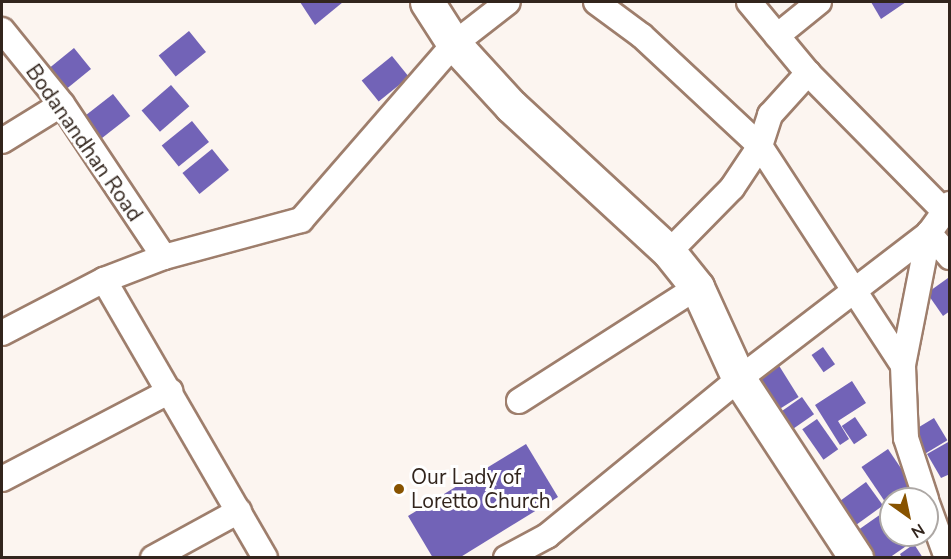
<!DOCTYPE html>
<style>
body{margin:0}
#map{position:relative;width:951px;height:559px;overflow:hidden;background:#fcf5f0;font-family:"Nunito Sans",sans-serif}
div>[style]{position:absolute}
.building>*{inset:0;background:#7263b7;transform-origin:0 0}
.roads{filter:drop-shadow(2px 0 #9e7e6c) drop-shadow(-2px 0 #9e7e6c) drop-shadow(0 2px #9e7e6c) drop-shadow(0 -2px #9e7e6c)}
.street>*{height:24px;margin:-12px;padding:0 12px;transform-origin:12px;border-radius:12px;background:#fff}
.secondary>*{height:33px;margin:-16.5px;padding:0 16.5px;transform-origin:16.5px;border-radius:16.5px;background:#fff}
.dots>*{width:16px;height:16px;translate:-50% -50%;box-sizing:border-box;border:3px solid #fff;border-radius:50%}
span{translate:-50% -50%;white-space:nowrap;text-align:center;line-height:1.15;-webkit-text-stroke:6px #fff;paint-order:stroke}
.street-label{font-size:21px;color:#32251d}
.poi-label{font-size:21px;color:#32251d}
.left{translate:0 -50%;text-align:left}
.frame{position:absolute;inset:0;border:3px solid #32251d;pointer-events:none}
.north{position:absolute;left:879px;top:487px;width:60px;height:60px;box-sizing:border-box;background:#fff;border:2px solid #ada8a5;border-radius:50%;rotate:147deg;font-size:16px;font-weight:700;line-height:24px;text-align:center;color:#32251d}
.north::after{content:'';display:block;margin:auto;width:21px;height:27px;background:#885300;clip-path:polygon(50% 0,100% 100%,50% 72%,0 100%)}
</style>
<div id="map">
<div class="building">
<i style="clip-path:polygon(300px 2px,343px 2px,315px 25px)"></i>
<i style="clip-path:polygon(871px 2px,906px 2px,881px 19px)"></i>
<i style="left:189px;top:31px;width:27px;height:39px;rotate:51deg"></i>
<i style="left:74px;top:48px;width:27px;height:38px;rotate:51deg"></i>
<i style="left:392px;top:56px;width:27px;height:39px;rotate:51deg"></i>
<i style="left:171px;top:85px;width:28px;height:39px;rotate:49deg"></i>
<i style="left:113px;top:94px;width:28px;height:39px;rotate:52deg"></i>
<i style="left:192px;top:121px;width:27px;height:39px;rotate:51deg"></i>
<i style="left:212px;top:149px;width:27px;height:38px;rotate:51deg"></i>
<i style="clip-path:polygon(948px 278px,950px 311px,943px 316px,927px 293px)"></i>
<i style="left:823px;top:347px;width:21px;height:14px;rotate:55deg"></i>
<i style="left:778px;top:364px;width:39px;height:31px;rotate:58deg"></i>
<i style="clip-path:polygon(852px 381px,866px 403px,838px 421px,849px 439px,840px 445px,815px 405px)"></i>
<i style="left:802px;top:397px;width:21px;height:35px;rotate:55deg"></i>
<i style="left:855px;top:417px;width:22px;height:16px;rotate:56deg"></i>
<i style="left:934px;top:418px;width:26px;height:29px;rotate:59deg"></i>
<i style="left:817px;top:419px;width:37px;height:18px;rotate:55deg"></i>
<i style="clip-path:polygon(950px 441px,950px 474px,941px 478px,927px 454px)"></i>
<i style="clip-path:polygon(526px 444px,558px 497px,459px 558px,433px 558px,408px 516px)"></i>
<i style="left:888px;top:449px;width:43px;height:32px;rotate:56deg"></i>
<i style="left:866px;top:482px;width:29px;height:36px;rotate:54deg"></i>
<i style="clip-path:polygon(891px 507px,891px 535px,922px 535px,889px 558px,867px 558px,851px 535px)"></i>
<i style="clip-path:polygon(914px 544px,923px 558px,902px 558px,900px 554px)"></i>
</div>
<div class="roads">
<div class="street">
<i style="left:596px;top:2px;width:57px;rotate:36.5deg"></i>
<i style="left:642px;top:36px;width:161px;rotate:43deg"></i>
<i style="left:760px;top:146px;width:262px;rotate:56.9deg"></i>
<i style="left:749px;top:2px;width:92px;rotate:50.3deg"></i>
<i style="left:808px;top:73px;width:192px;rotate:45.4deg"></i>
<i style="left:2px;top:30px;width:95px;rotate:51deg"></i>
<i style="left:62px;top:104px;width:184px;rotate:56.3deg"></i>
<i style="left:777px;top:36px;width:54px;rotate:-39deg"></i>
<i style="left:2px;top:141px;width:70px;rotate:-31.7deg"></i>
<i style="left:669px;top:252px;width:90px;rotate:-45.5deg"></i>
<i style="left:732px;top:188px;width:50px;rotate:-56.3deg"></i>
<i style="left:760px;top:146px;width:33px;rotate:-72deg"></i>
<i style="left:770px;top:115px;width:57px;rotate:-47.9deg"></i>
<i style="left:104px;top:280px;width:321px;rotate:59.9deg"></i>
<i style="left:2px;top:333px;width:115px;rotate:-27.5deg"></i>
<i style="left:104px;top:280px;width:64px;rotate:-21deg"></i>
<i style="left:164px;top:257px;width:142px;rotate:-15.1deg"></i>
<i style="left:301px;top:220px;width:233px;rotate:-49deg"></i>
<i style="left:454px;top:44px;width:68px;rotate:-37.9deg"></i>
<i style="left:519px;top:401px;width:211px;rotate:-32.6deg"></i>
<i style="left:2px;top:479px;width:190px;rotate:-27.6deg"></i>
<i style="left:926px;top:499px;width:64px;rotate:-108.2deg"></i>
<i style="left:906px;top:438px;width:73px;rotate:-92.4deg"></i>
<i style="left:903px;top:365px;width:135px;rotate:-78.9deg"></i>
<i style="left:929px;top:233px;width:36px;rotate:-54deg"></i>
<i style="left:927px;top:503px;width:59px;rotate:70deg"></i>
<i style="left:153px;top:558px;width:98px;rotate:-28.7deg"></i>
<i style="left:506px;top:558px;width:47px;rotate:-28.2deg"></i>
<i style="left:547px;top:536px;width:248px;rotate:-39.3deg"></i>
<i style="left:739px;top:379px;width:240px;rotate:-37.5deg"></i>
<i style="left:929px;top:233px;width:32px;rotate:49deg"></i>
</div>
<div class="secondary">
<i style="left:427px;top:2px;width:50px;rotate:57.3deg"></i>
<i style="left:454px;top:44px;width:84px;rotate:47.4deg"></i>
<i style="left:511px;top:106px;width:215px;rotate:42.7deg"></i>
<i style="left:669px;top:252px;width:45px;rotate:51.3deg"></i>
<i style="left:697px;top:287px;width:101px;rotate:65.5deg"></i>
<i style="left:739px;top:379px;width:214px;rotate:56.8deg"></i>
</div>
</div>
<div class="dots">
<i style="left:399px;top:489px;background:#885300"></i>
</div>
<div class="street-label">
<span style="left:84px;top:143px;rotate:55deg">Bodanandhan Road</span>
</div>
<div class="poi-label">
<span class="left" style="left:411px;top:489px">Our Lady of<br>Loretto Church</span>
</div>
<div class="frame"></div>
<div class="north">N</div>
</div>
